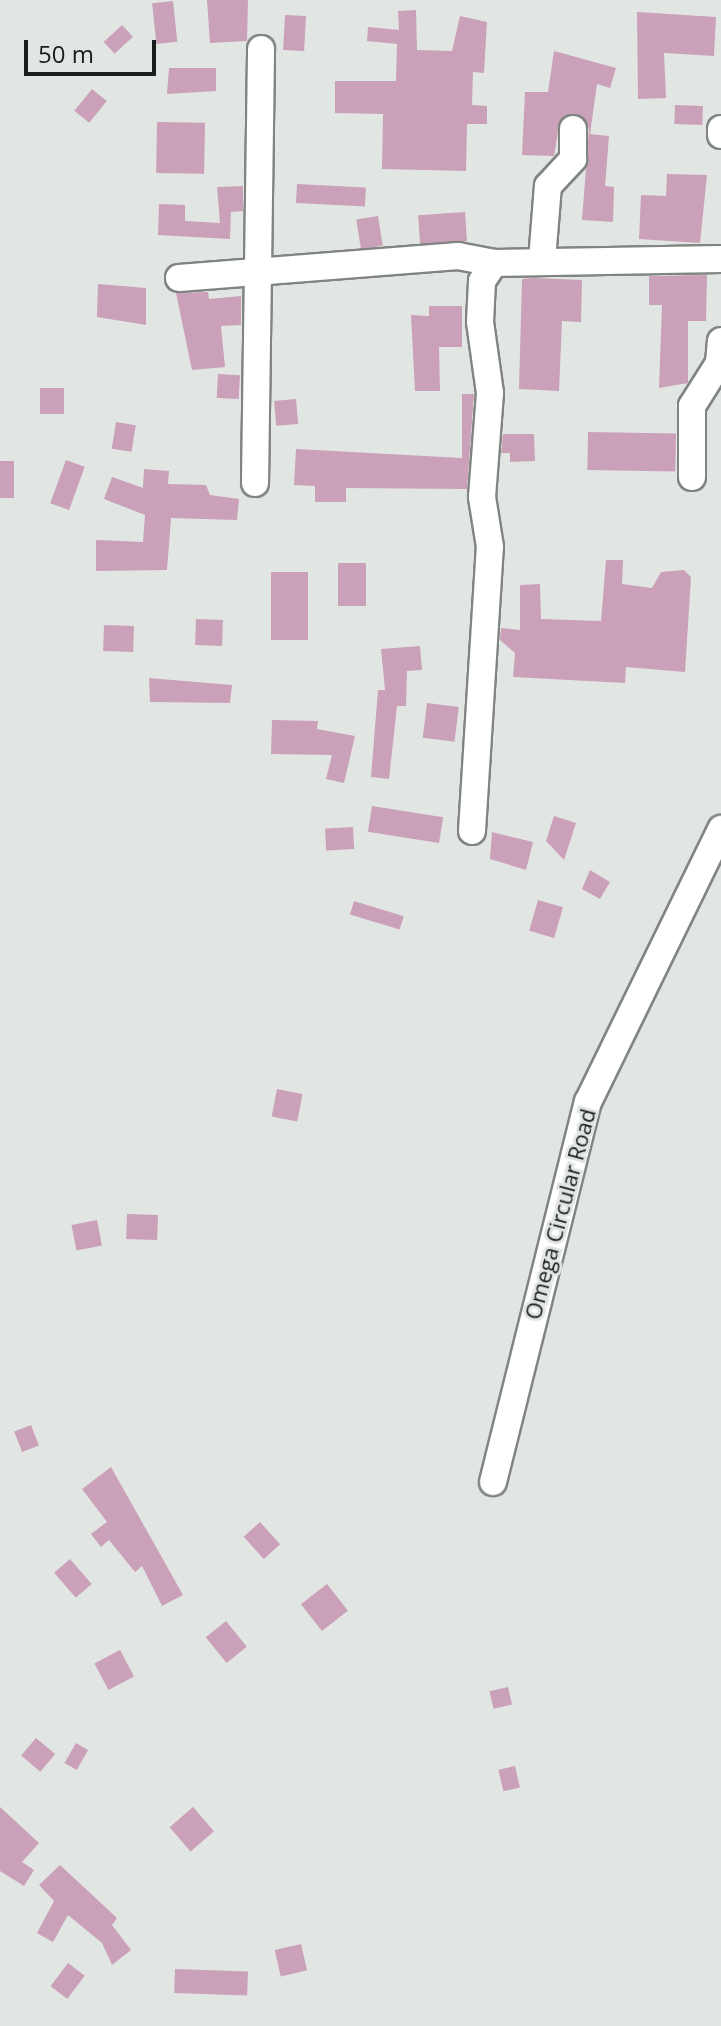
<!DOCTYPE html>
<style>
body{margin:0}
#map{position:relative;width:721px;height:2026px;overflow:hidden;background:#e1e6e3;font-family:"Open Sans",sans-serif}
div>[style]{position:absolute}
.building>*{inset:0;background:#cba0b9;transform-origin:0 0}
.roads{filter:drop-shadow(2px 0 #808582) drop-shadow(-2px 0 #808582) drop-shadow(0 2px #808582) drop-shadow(0 -2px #808582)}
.minor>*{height:26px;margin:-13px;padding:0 13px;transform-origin:13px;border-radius:13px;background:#fff}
span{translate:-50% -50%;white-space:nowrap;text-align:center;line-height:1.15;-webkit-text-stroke:6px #e1e6e3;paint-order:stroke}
.street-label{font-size:22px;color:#1b1d1c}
.scale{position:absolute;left:24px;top:40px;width:132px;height:36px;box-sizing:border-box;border:4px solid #1b1d1c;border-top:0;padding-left:10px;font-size:24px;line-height:28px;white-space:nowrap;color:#1b1d1c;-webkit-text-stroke:6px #e1e6e3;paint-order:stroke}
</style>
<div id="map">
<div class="building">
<i style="clip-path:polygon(207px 0,248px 0,247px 41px,210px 43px)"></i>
<i style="left:173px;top:1px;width:41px;height:21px;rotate:84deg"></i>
<i style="clip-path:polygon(416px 10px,417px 50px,452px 51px,460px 16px,487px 22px,484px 73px,473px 72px,472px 105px,487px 106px,487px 124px,467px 124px,466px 171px,382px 169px,383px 114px,335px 113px,335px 81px,396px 81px,397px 44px,367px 41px,368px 27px,399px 30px,398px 11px)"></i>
<i style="clip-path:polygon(637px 12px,716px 17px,714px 56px,664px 53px,666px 98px,638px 99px)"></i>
<i style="left:285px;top:15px;width:21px;height:35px;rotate:3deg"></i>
<i style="left:122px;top:25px;width:16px;height:25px;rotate:47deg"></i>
<i style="clip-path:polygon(554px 51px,616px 68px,610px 88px,597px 84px,590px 134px,609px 136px,605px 186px,614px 187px,613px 222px,582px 220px,589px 129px,582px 116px,560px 120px,554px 156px,522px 155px,525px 92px,548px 92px)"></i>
<i style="clip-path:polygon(169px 68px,216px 68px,216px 91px,167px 94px)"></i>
<i style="left:92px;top:89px;width:19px;height:28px;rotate:39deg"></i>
<i style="left:675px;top:105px;width:28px;height:19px;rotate:2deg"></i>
<i style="left:157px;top:122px;width:48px;height:51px;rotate:1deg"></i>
<i style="clip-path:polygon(667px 174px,707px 175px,700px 243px,639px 239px,641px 195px,666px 196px)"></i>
<i style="left:297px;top:184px;width:69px;height:19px;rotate:3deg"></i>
<i style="clip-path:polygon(243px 186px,243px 211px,231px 212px,230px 239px,158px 235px,159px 204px,185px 205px,185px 221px,220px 223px,217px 187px)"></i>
<i style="left:465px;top:212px;width:29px;height:47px;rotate:86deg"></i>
<i style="left:378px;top:216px;width:30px;height:22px;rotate:81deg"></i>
<i style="clip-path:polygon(707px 275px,706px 321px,688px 321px,688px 383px,659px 388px,662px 305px,649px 305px,649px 276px)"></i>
<i style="clip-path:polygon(533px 278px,582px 280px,581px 322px,562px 321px,559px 391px,519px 389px,522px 279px)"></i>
<i style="clip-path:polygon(98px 284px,146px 288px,146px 325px,97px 317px)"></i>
<i style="clip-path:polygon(208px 292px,209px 299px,241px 296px,241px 325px,221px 326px,225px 367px,192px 370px,176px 293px)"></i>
<i style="clip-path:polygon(429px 306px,462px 306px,462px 347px,439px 347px,440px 391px,415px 391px,411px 315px,429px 316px)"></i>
<i style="left:218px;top:374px;width:22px;height:24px;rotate:3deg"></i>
<i style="left:40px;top:388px;width:24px;height:26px"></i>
<i style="clip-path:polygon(462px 394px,474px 394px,467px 489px,346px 488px,346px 502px,315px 502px,315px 486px,294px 485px,296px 449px,462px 458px)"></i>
<i style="left:296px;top:399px;width:25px;height:22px;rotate:85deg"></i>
<i style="left:116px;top:422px;width:20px;height:27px;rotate:9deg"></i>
<i style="left:588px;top:432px;width:88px;height:38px;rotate:1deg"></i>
<i style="clip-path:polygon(503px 434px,534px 434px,535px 461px,510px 462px,510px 453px,501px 453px)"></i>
<i style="left:66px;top:460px;width:20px;height:46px;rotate:20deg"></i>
<i style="left:0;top:461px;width:14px;height:37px"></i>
<i style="clip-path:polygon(144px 469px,169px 471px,168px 484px,206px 485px,210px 495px,239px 499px,237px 520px,171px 518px,167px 570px,96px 571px,96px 540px,143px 542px,145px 515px,104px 499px,112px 477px,143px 488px)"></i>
<i style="clip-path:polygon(606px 560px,623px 560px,622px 584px,652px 588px,661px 572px,684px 570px,691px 577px,685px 672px,626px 667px,625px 683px,513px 677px,515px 653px,500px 640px,501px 628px,520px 630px,520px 585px,540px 584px,541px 619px,601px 621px)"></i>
<i style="left:338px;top:563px;width:28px;height:43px"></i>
<i style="left:271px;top:572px;width:37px;height:68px"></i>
<i style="left:196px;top:619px;width:27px;height:26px;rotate:2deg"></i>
<i style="left:104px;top:625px;width:30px;height:26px;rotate:2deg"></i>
<i style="clip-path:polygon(420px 646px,422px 670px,407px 671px,406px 706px,397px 706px,389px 779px,371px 777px,378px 690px,385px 690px,381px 649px)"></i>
<i style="clip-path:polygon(149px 678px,232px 685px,230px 703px,150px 702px)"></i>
<i style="left:427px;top:703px;width:32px;height:35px;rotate:7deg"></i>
<i style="clip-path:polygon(272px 720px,318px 721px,317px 729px,355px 736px,344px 783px,326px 779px,332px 755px,271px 754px)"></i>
<i style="left:372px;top:806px;width:72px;height:26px;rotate:9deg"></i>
<i style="clip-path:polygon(554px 816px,576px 823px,564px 860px,546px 841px)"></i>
<i style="left:353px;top:827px;width:22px;height:28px;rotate:87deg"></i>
<i style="clip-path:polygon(492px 832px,533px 842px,526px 870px,490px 859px)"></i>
<i style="clip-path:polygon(590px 870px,610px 882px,600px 899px,582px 889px)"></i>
<i style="left:538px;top:900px;width:26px;height:32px;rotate:16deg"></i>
<i style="left:354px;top:901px;width:52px;height:14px;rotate:17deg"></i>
<i style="left:277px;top:1089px;width:26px;height:28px;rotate:11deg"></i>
<i style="left:127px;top:1214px;width:31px;height:25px;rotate:2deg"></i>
<i style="left:97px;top:1220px;width:26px;height:26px;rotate:79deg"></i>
<i style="left:31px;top:1425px;width:22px;height:18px;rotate:69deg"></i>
<i style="clip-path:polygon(111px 1467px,183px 1595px,162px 1606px,142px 1566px,135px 1572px,109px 1540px,101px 1547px,91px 1534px,107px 1522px,82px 1489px)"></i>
<i style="left:260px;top:1522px;width:30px;height:22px;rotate:48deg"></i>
<i style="left:70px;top:1559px;width:33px;height:21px;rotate:49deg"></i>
<i style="left:327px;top:1584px;width:34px;height:33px;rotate:52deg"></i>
<i style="left:226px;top:1621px;width:33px;height:26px;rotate:51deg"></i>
<i style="left:120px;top:1650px;width:30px;height:29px;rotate:62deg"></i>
<i style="left:508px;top:1687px;width:18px;height:19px;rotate:77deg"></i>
<i style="left:36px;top:1738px;width:25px;height:23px;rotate:40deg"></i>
<i style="left:76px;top:1743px;width:14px;height:23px;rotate:30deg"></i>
<i style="left:515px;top:1766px;width:22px;height:17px;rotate:77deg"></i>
<i style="clip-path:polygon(0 1807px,39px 1843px,22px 1862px,34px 1870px,24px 1886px,0 1871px)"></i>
<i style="left:193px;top:1807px;width:32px;height:31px;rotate:49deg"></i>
<i style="clip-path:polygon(60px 1865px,117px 1918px,112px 1925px,131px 1950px,112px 1965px,102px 1943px,68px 1915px,53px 1942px,37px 1933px,54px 1901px,39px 1885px)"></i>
<i style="left:301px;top:1944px;width:27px;height:27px;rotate:77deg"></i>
<i style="left:68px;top:1963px;width:21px;height:29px;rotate:37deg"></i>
<i style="left:175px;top:1969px;width:73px;height:24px;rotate:2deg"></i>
</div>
<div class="roads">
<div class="minor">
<i style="left:721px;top:129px;width:6px;rotate:90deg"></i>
<i style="left:542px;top:260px;width:74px;rotate:-85.4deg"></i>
<i style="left:548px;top:186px;width:37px;rotate:-47deg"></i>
<i style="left:573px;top:159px;width:30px;rotate:-90deg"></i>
<i style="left:179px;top:278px;width:280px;rotate:-4.5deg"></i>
<i style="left:458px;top:256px;width:37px;rotate:11deg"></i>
<i style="left:494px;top:263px;width:227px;rotate:-1deg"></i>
<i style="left:692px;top:477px;width:71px;rotate:-90deg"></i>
<i style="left:692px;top:406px;width:51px;rotate:-57.9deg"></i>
<i style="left:719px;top:363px;width:22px;rotate:-85deg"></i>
<i style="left:255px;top:483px;width:434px;rotate:-89.2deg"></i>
<i style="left:472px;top:831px;width:285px;rotate:-86.4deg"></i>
<i style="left:490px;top:547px;width:51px;rotate:-99.1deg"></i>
<i style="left:482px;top:497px;width:104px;rotate:-85.6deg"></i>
<i style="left:490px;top:393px;width:72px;rotate:-98deg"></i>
<i style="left:480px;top:322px;width:41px;rotate:-87.2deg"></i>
<i style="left:482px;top:281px;width:22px;rotate:-56deg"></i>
<i style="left:493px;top:1482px;width:392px;rotate:-76deg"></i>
<i style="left:588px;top:1102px;width:304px;rotate:-64deg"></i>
</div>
</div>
<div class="street-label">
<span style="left:560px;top:1214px;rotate:-75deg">Omega Circular Road</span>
</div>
<div class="scale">50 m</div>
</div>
